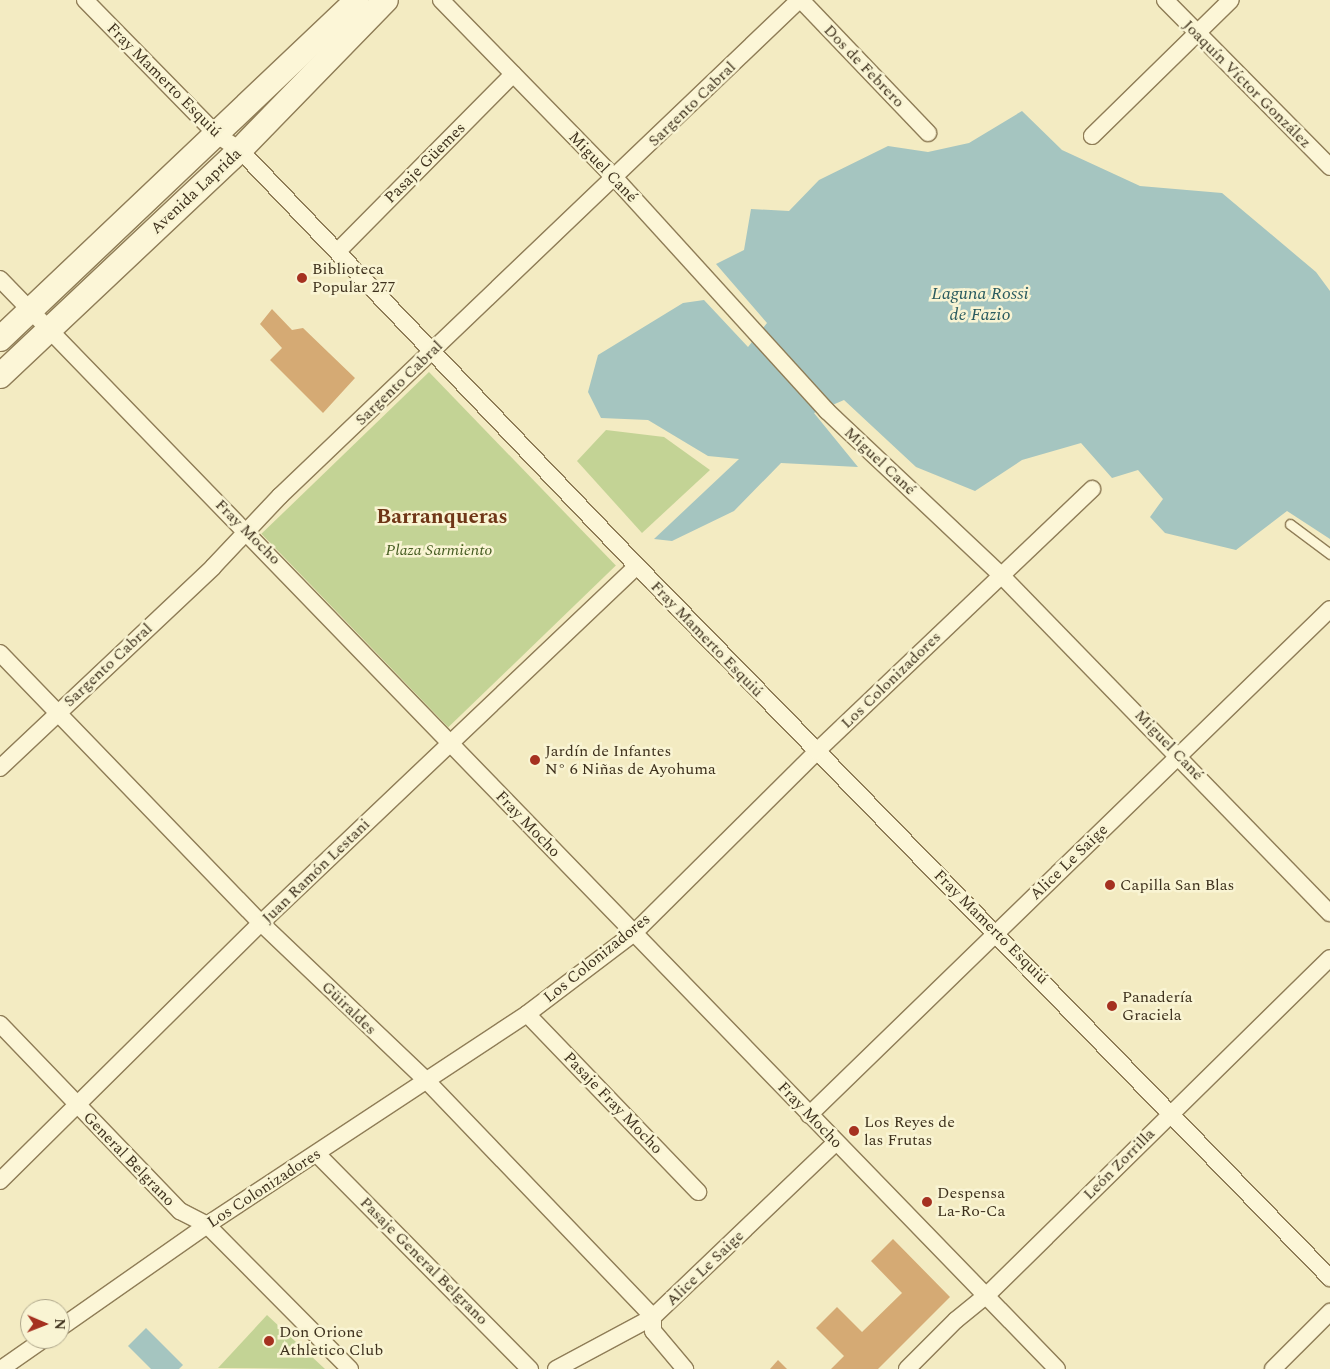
<!DOCTYPE html>
<meta charset="utf-8">
<style>
body{margin:0}
#map{position:relative;width:1330px;height:1369px;overflow:hidden;background:#f3ebc2;font-family:Spectral,serif}
div>[style]{position:absolute}
.green>*{inset:0;background:#c3d395;transform-origin:0 0}
.water>*{inset:0;background:#a5c5c0}
.building>*{inset:0;background:#d5aa74}
.roads{filter:drop-shadow(1px 0 #8f7d57) drop-shadow(-1px 0 #8f7d57) drop-shadow(0 1px #8f7d57) drop-shadow(0 -1px #8f7d57)}
.service>*{height:9px;margin:-4.5px;padding:0 4.5px;transform-origin:4.5px;border-radius:4.5px;background:#fcf6d7}
.minor>*{height:16px;margin:-8px;padding:0 8px;transform-origin:8px;border-radius:8px;background:#fcf6d7}
.secondary>*{height:24px;margin:-12px;padding:0 12px;transform-origin:12px;border-radius:12px;background:#fcf6d7}
.dots>*{width:14px;height:14px;translate:-50% -50%;box-sizing:border-box;border:2px solid #f9f4d3;border-radius:50%}
span{translate:-50% -50%;white-space:nowrap;text-align:center;line-height:1.15;-webkit-text-stroke:5px #f9f4d3;paint-order:stroke}
.street-label{font-size:16px;color:#3e311d}
.poi-label{font-size:16px;color:#3e311d}
.left{translate:0 -50%;text-align:left}
.park-label{font-size:16px;color:#455c21;font-style:italic}
.water-label{font-size:18px;color:#2a5b5f;font-style:italic}
.district-label{font-size:21px;color:#6f3617;font-weight:700}
.north{position:absolute;left:20px;top:1299px;width:50px;height:50px;box-sizing:border-box;background:#f9f4d3;border:1px solid #aea68a;border-radius:50%;rotate:91deg;font-size:14px;font-weight:700;line-height:20px;text-align:center;color:#3e311d}
.north::after{content:'';display:block;margin:auto;width:18px;height:22px;background:#a53120;clip-path:polygon(50% 0,100% 100%,50% 72%,0 100%)}
</style>
<div id="map">
<div class="green">
<i style="left:429px;top:372px;width:269px;height:233px;rotate:46deg"></i>
<i style="clip-path:polygon(606px 430px,664px 437px,710px 470px,642px 533px,577px 461px)"></i>
<i style="clip-path:polygon(267px 1315px,325px 1369px,218px 1368px)"></i>
</div>
<div class="water">
<i style="clip-path:polygon(1022px 111px,1062px 150px,1140px 186px,1222px 193px,1316px 272px,1330px 291px,1330px 539px,1287px 511px,1236px 550px,1165px 533px,1150px 517px,1163px 499px,1138px 470px,1112px 478px,1081px 443px,1022px 460px,975px 491px,916px 467px,844px 400px,814px 413px,858px 467px,781px 463px,734px 511px,672px 541px,654px 539px,739px 459px,708px 456px,648px 420px,601px 418px,588px 392px,598px 355px,683px 303px,704px 300px,748px 347px,767px 323px,716px 264px,744px 250px,751px 209px,789px 211px,819px 180px,888px 146px,928px 152px,969px 143px)"></i>
<i style="clip-path:polygon(146px 1328px,183px 1365px,179px 1369px,151px 1369px,128px 1346px)"></i>
</div>
<div class="building">
<i style="clip-path:polygon(272px 309px,292px 330px,303px 328px,355px 378px,323px 413px,270px 360px,282px 348px,260px 324px)"></i>
<i style="clip-path:polygon(893px 1239px,950px 1297px,878px 1369px,831px 1369px,844px 1356px,816px 1328px,837px 1307px,862px 1332px,902px 1293px,871px 1261px)"></i>
<i style="clip-path:polygon(778px 1360px,787px 1369px,770px 1369px)"></i>
</div>
<div class="roads">
<div class="service">
<i style="left:1290px;top:524px;width:50px;rotate:36.9deg"></i>
</div>
<div class="minor">
<i style="left:85px;top:0;width:189px;rotate:45.6deg"></i>
<i style="left:217px;top:135px;width:27px;rotate:33deg"></i>
<i style="left:240px;top:150px;width:575px;rotate:46.34deg"></i>
<i style="left:637px;top:566px;width:994px;rotate:45.77deg"></i>
<i style="left:441px;top:0;width:249px;rotate:45.7deg"></i>
<i style="left:615px;top:178px;width:315px;rotate:47.7deg"></i>
<i style="left:827px;top:411px;width:238px;rotate:43.3deg"></i>
<i style="left:1000px;top:574px;width:473px;rotate:45.8deg"></i>
<i style="left:801px;top:0;width:184px;rotate:46.3deg"></i>
<i style="left:1165px;top:0;width:235px;rotate:45.3deg"></i>
<i style="left:1092px;top:136px;width:194px;rotate:-44.4deg"></i>
<i style="left:338px;top:251px;width:249px;rotate:-45.3deg"></i>
<i style="left:0;top:279px;width:1518px;rotate:45.88deg"></i>
<i style="left:0;top:653px;width:376px;rotate:46deg"></i>
<i style="left:261px;top:923px;width:226px;rotate:43.6deg"></i>
<i style="left:425px;top:1079px;width:330px;rotate:46.2deg"></i>
<i style="left:653px;top:1317px;width:14px;rotate:90deg"></i>
<i style="left:653px;top:1331px;width:50px;rotate:49.9deg"></i>
<i style="left:0;top:768px;width:293px;rotate:-43.3deg"></i>
<i style="left:213px;top:567px;width:98px;rotate:-46.7deg"></i>
<i style="left:280px;top:496px;width:718px;rotate:-43.7deg"></i>
<i style="left:527px;top:1014px;width:247px;rotate:46.1deg"></i>
<i style="left:0;top:1024px;width:260px;rotate:46.1deg"></i>
<i style="left:180px;top:1211px;width:30px;rotate:27deg"></i>
<i style="left:207px;top:1225px;width:203px;rotate:45.2deg"></i>
<i style="left:809px;top:1115px;width:726px;rotate:-44.16deg"></i>
<i style="left:317px;top:1154px;width:303px;rotate:45.3deg"></i>
<i style="left:0;top:1181px;width:367px;rotate:-44.7deg"></i>
<i style="left:261px;top:923px;width:518px;rotate:-43.52deg"></i>
<i style="left:60px;top:1328px;width:179px;rotate:-35deg"></i>
<i style="left:207px;top:1225px;width:383px;rotate:-33.4deg"></i>
<i style="left:527px;top:1014px;width:134px;rotate:-37.1deg"></i>
<i style="left:634px;top:933px;width:258px;rotate:-44.8deg"></i>
<i style="left:817px;top:751px;width:380px;rotate:-43.6deg"></i>
<i style="left:1px;top:1369px;width:52px;rotate:-34.9deg"></i>
<i style="left:556px;top:1369px;width:110px;rotate:-28.2deg"></i>
<i style="left:653px;top:1317px;width:253px;rotate:-43.7deg"></i>
<i style="left:907px;top:1369px;width:69px;rotate:-45deg"></i>
<i style="left:956px;top:1320px;width:38px;rotate:-39deg"></i>
<i style="left:986px;top:1296px;width:482px;rotate:-44.5deg"></i>
<i style="left:1273px;top:1369px;width:81px;rotate:-45deg"></i>
</div>
<div class="secondary">
<i style="left:0;top:339px;width:492px;rotate:-43.5deg"></i>
<i style="left:0;top:376px;width:330px;rotate:-43.3deg"></i>
<i style="left:240px;top:150px;width:209px;rotate:-45.8deg"></i>
</div>
</div>
<div class="dots">
<i style="left:302px;top:278px;background:#a53120"></i>
<i style="left:535px;top:760px;background:#a53120"></i>
<i style="left:1110px;top:885px;background:#a53120"></i>
<i style="left:1112px;top:1006px;background:#a53120"></i>
<i style="left:854px;top:1131px;background:#a53120"></i>
<i style="left:927px;top:1202px;background:#a53120"></i>
<i style="left:269px;top:1341px;background:#a53120"></i>
</div>
<div class="street-label">
<span style="left:864px;top:66px;rotate:46deg">Dos de Febrero</span>
<span style="left:164px;top:80px;rotate:45deg">Fray Mamerto Esquiú</span>
<span style="left:1247px;top:84px;rotate:45deg">Joaquín Víctor González</span>
<span style="left:692px;top:104px;rotate:-44deg">Sargento Cabral</span>
<span style="left:425px;top:163px;rotate:-45deg">Pasaje Güemes</span>
<span style="left:603px;top:167px;rotate:46deg">Miguel Cané</span>
<span style="left:196px;top:191px;rotate:-43deg">Avenida Laprida</span>
<span style="left:399px;top:383px;rotate:-44deg">Sargento Cabral</span>
<span style="left:880px;top:461px;rotate:43deg">Miguel Cané</span>
<span style="left:248px;top:532px;rotate:45deg">Fray Mocho</span>
<span style="left:707px;top:639px;rotate:46deg">Fray Mamerto Esquiú</span>
<span style="left:108px;top:665px;rotate:-43deg">Sargento Cabral</span>
<span style="left:891px;top:680px;rotate:-44deg">Los Colonizadores</span>
<span style="left:1169px;top:745px;rotate:46deg">Miguel Cané</span>
<span style="left:528px;top:824px;rotate:46deg">Fray Mocho</span>
<span style="left:1069px;top:862px;rotate:-44deg">Alice Le Saige</span>
<span style="left:316px;top:871px;rotate:-44deg">Juan Ramón Lestani</span>
<span style="left:991px;top:927px;rotate:45deg">Fray Mamerto Esquiú</span>
<span style="left:597px;top:958px;rotate:-39deg">Los Colonizadores</span>
<span style="left:349px;top:1008px;rotate:44deg">Güiraldes</span>
<span style="left:613px;top:1103px;rotate:46deg">Pasaje Fray Mocho</span>
<span style="left:810px;top:1115px;rotate:46deg">Fray Mocho</span>
<span style="left:129px;top:1159px;rotate:46deg">General Belgrano</span>
<span style="left:1119px;top:1164px;rotate:-45deg">León Zorrilla</span>
<span style="left:264px;top:1188px;rotate:-33deg">Los Colonizadores</span>
<span style="left:424px;top:1261px;rotate:45deg">Pasaje General Belgrano</span>
<span style="left:705px;top:1268px;rotate:-44deg">Alice Le Saige</span>
</div>
<div class="poi-label">
<span class="left" style="left:312px;top:278px">Biblioteca<br>Popular 277</span>
<span class="left" style="left:545px;top:760px">Jardín de Infantes<br>N° 6 Niñas de Ayohuma</span>
<span class="left" style="left:1120px;top:885px">Capilla San Blas</span>
<span class="left" style="left:1122px;top:1006px">Panadería<br>Graciela</span>
<span class="left" style="left:864px;top:1131px">Los Reyes de<br>las Frutas</span>
<span class="left" style="left:937px;top:1202px">Despensa<br>La-Ro-Ca</span>
<span class="left" style="left:279px;top:1341px">Don Orione<br>Athletico Club</span>
</div>
<div class="park-label">
<span style="left:439px;top:550px">Plaza Sarmiento</span>
</div>
<div class="water-label">
<span style="left:980px;top:305px">Laguna Rossi<br>de Fazio</span>
</div>
<div class="district-label">
<span style="left:442px;top:517px">Barranqueras</span>
</div>
<div class="north">N</div>
</div>
